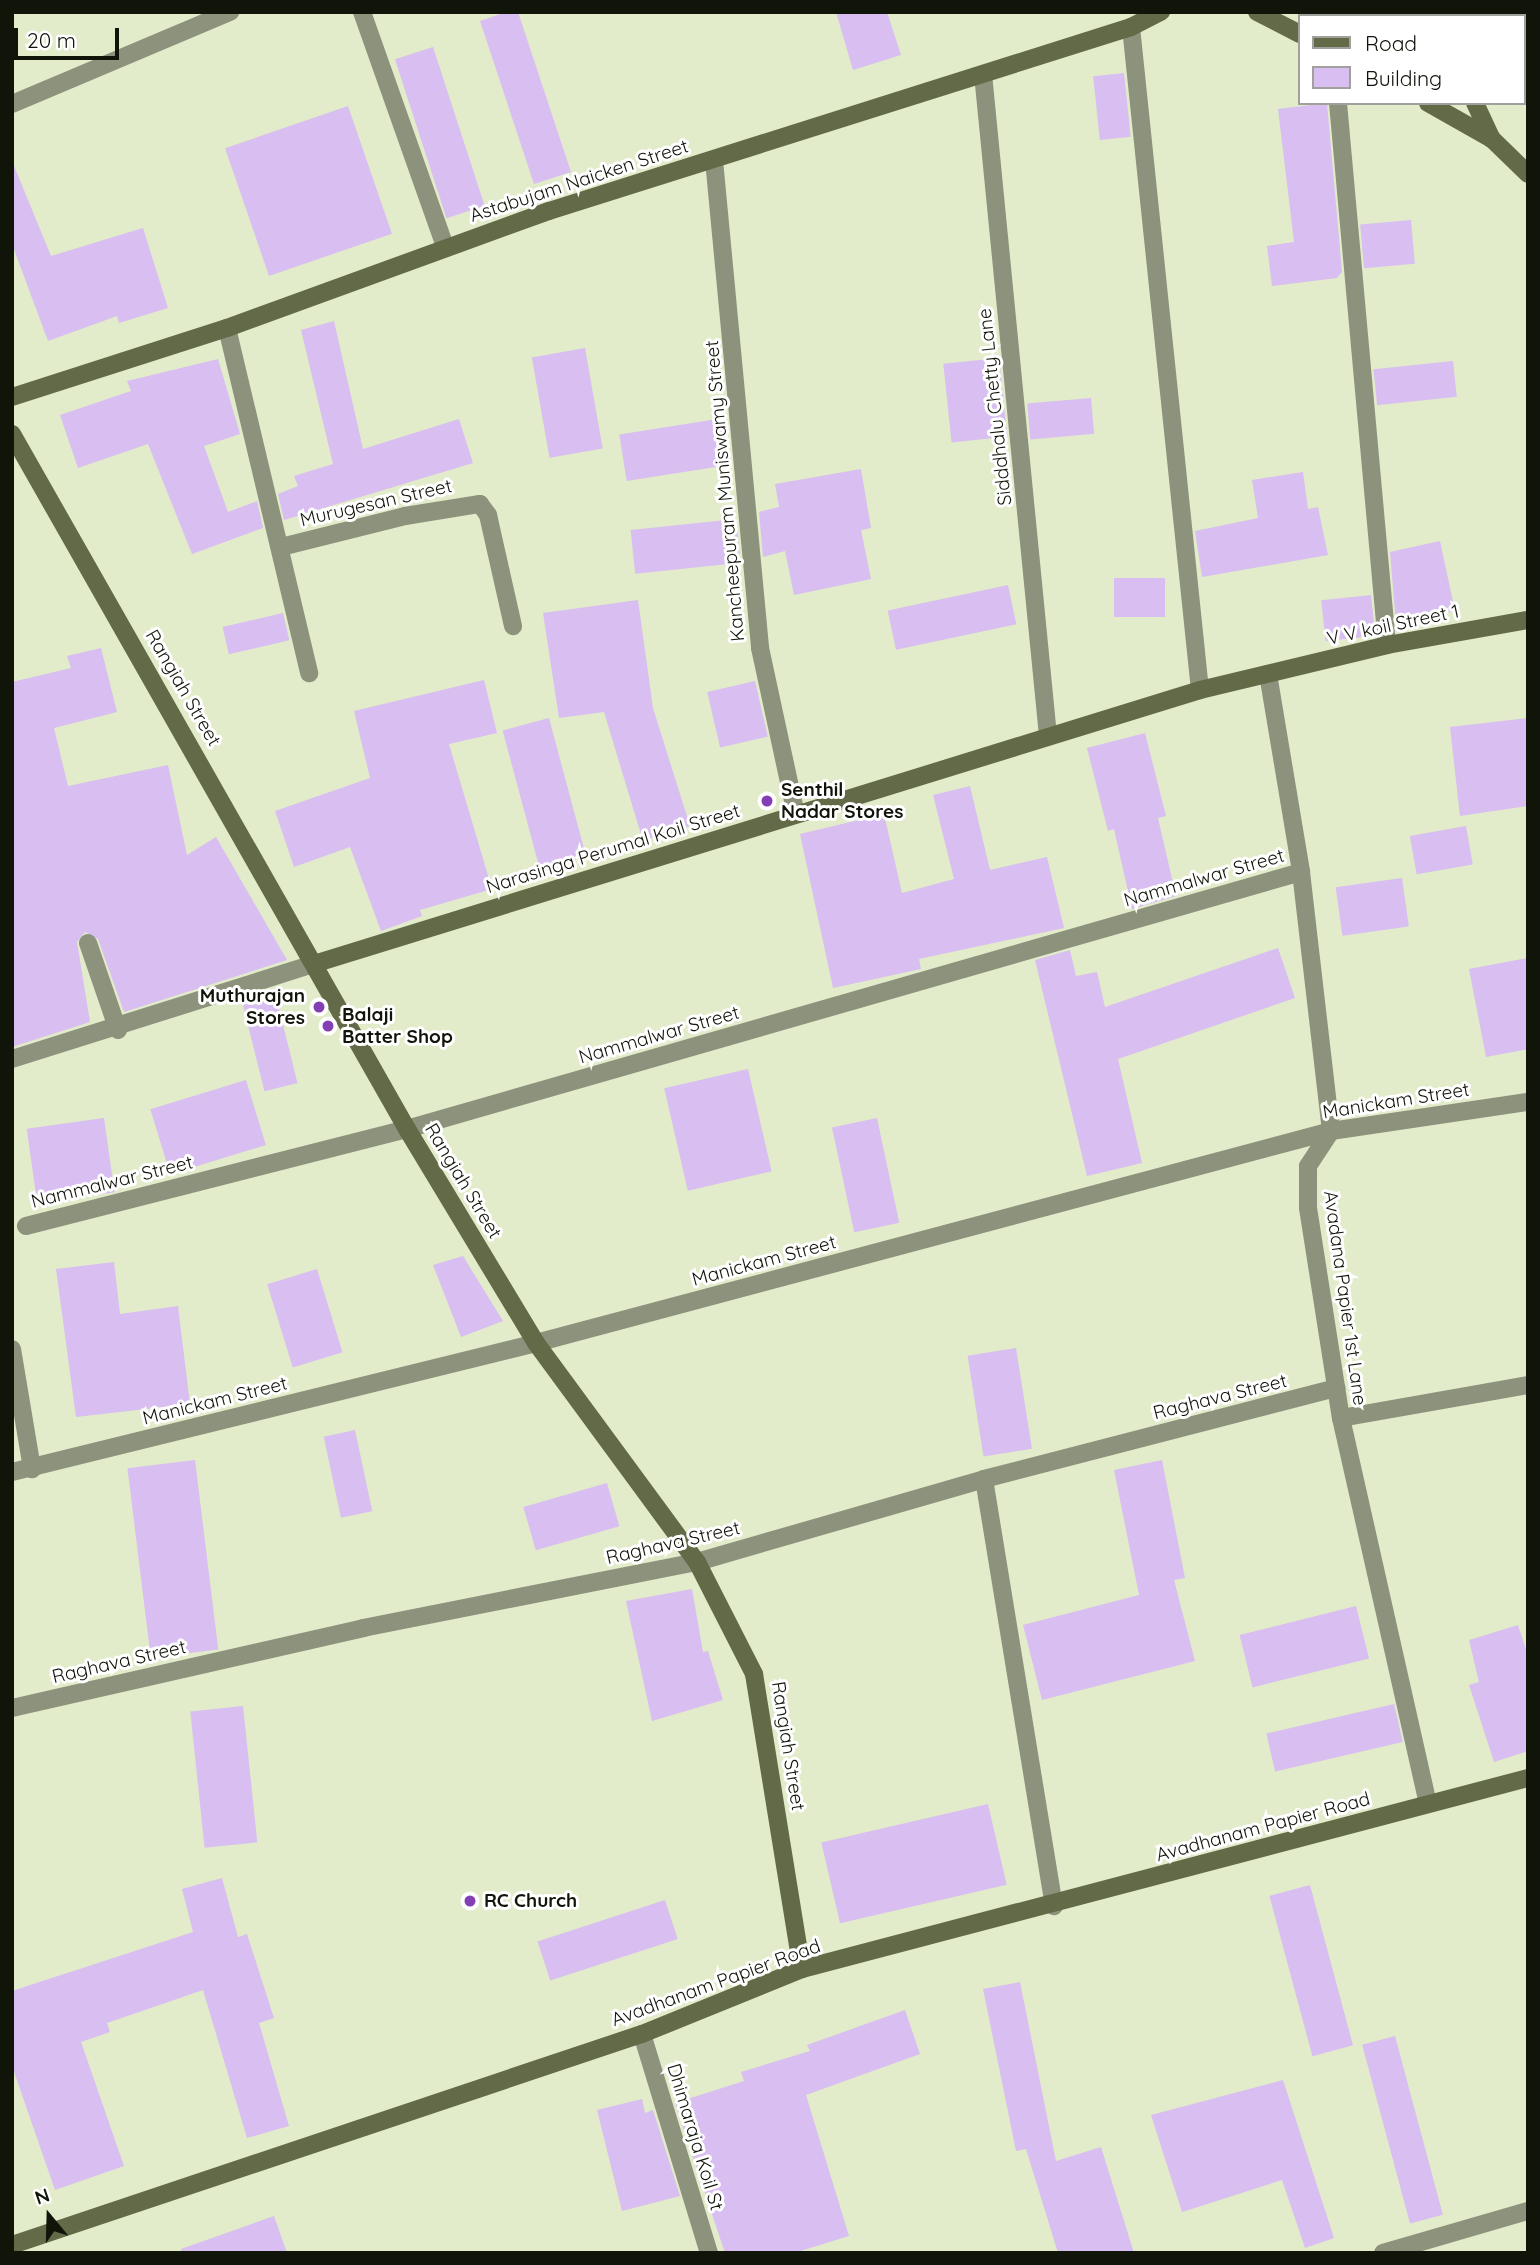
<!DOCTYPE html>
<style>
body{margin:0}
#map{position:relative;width:1540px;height:2265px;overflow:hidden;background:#e2ebca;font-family:Quicksand,sans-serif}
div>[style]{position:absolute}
.building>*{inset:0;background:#d8bef1;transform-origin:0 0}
.lane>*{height:18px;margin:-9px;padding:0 9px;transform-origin:9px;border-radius:9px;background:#8c927b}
.street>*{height:18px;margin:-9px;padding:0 9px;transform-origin:9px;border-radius:9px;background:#8c927b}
.secondary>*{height:18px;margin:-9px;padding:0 9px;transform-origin:9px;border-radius:9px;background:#626a48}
.dots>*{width:19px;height:19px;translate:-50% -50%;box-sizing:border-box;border:4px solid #fff;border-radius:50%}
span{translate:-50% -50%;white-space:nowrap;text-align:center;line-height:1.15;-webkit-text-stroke:6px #fff;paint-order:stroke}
.street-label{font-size:19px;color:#111409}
.poi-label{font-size:19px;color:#111409;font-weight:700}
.left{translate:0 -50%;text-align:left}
.right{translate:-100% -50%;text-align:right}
.frame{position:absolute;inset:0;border:14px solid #111409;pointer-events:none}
.legend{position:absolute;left:1298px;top:14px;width:228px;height:91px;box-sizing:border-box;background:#fff;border:2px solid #a0a19d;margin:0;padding:9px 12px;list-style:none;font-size:21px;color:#111409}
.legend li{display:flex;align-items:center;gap:14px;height:35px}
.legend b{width:35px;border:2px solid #a0a19d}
.north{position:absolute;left:14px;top:2181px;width:70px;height:70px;-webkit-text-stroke:5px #fff;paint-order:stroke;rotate:341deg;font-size:19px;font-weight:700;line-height:28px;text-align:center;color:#111409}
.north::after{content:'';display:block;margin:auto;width:24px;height:32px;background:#111409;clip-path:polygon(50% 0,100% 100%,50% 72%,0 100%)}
.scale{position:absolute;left:14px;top:28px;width:105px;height:32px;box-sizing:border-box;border:4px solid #111409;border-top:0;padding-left:9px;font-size:21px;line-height:24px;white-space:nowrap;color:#111409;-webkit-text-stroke:5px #fff;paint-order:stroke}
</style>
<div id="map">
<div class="building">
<i style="clip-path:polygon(506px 12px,518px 12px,571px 172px,534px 184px,480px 21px)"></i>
<i style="clip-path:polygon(836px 12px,887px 12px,901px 55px,853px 70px)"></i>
<i style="left:433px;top:47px;width:167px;height:40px;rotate:72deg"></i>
<i style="left:1124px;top:73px;width:64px;height:31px;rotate:84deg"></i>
<i style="clip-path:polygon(1327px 103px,1342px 272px,1337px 278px,1272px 286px,1267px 246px,1294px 242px,1278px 109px)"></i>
<i style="left:348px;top:106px;width:135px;height:130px;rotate:71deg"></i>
<i style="clip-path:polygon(12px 161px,51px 256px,143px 228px,168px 308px,119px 323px,117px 316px,48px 341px,12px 244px)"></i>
<i style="left:1411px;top:220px;width:44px;height:51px;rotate:85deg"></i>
<i style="clip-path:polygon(334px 321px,363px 449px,459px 419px,473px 463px,284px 520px,278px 494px,298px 486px,294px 476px,333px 464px,301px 330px)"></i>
<i style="left:585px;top:348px;width:102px;height:54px;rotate:80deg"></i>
<i style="left:999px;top:358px;width:79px;height:56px;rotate:84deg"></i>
<i style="clip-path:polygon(218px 359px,240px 434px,204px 446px,228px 512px,257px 501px,263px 528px,192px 554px,148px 444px,78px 468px,60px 415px,131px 391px,127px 381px)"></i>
<i style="left:1453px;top:361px;width:36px;height:80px;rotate:84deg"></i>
<i style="left:1091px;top:398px;width:36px;height:64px;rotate:85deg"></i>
<i style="left:724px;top:418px;width:47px;height:106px;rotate:81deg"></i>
<i style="clip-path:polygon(861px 469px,871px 528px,861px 530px,871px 579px,794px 595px,785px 551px,763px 557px,759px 512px,779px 507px,775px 484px)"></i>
<i style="clip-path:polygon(1303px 472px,1308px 509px,1318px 507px,1328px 555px,1202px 577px,1195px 531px,1258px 518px,1252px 480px)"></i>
<i style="left:736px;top:519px;width:44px;height:106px;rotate:84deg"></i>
<i style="clip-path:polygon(1440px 541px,1455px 611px,1396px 623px,1390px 552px)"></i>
<i style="left:1165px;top:578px;width:39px;height:51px;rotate:90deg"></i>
<i style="left:1008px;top:585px;width:40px;height:123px;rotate:78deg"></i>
<i style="left:1371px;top:595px;width:41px;height:50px;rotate:84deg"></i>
<i style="clip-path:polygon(638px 600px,653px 708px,690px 826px,643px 841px,604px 712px,559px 718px,543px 613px)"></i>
<i style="left:283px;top:613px;width:28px;height:62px;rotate:77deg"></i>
<i style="clip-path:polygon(101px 648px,117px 712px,54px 728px,68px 786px,168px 765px,187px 855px,216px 837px,287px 960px,124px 1012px,98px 939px,85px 932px,77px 942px,90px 1022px,12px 1047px,12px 682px,71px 668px,67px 656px)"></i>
<i style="clip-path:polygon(484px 680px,497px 733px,449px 744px,492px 889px,420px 910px,422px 916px,381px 931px,350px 847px,294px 867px,275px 811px,370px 778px,354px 711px)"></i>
<i style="left:755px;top:681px;width:57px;height:49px;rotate:77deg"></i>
<i style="left:549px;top:718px;width:143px;height:48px;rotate:75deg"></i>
<i style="clip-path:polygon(1528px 718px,1528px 806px,1460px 816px,1450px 727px)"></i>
<i style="clip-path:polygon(1145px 733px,1166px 816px,1158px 818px,1176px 896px,1132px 909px,1114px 829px,1108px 831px,1087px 748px)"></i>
<i style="clip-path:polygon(970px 786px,990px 870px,1047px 857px,1064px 928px,919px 959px,921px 969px,833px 988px,800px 834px,884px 814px,902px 893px,954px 879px,933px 795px)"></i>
<i style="left:1466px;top:826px;width:39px;height:57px;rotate:80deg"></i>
<i style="left:1402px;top:878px;width:49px;height:67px;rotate:82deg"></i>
<i style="clip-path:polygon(1278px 948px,1295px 998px,1118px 1059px,1142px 1163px,1087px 1176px,1035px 960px,1070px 950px,1076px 976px,1097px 972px,1105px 1007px)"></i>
<i style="clip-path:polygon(1528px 958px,1528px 1049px,1486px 1057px,1469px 969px)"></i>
<i style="left:274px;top:989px;width:97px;height:34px;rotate:76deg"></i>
<i style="left:748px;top:1069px;width:105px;height:86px;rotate:77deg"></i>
<i style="left:246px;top:1080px;width:68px;height:100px;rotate:73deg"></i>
<i style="left:104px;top:1118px;width:75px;height:78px;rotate:82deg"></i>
<i style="left:877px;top:1118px;width:107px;height:46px;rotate:78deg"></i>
<i style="clip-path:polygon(463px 1256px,503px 1321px,461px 1337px,433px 1265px)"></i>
<i style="clip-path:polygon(114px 1262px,120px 1314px,178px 1306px,190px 1404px,76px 1417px,56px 1269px)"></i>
<i style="left:317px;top:1269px;width:87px;height:52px;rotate:73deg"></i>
<i style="left:1016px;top:1348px;width:102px;height:49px;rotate:81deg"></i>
<i style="left:355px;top:1430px;width:83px;height:32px;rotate:78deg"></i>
<i style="left:195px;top:1460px;width:191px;height:68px;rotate:83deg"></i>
<i style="clip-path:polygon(1162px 1460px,1185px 1578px,1174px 1580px,1195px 1661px,1042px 1700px,1023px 1625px,1139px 1595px,1114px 1470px)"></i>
<i style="left:607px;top:1483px;width:45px;height:87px;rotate:74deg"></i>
<i style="clip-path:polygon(692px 1589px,703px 1652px,708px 1651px,723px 1700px,652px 1721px,626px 1601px)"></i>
<i style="left:1356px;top:1606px;width:54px;height:120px;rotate:76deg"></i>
<i style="clip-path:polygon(1518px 1625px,1528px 1656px,1528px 1751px,1494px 1762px,1469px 1685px,1479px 1682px,1469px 1640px)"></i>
<i style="left:1394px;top:1704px;width:39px;height:131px;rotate:77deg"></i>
<i style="left:243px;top:1706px;width:137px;height:53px;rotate:84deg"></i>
<i style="left:988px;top:1804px;width:83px;height:171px;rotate:77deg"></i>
<i style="clip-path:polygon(222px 1878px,238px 1937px,247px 1934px,274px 2018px,259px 2023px,289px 2126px,247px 2138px,203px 1990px,107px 2023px,110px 2032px,81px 2042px,124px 2166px,55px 2190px,12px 2066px,12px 1991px,193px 1932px,182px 1889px)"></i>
<i style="left:1310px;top:1885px;width:166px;height:42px;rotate:75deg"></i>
<i style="left:665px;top:1900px;width:41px;height:134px;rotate:72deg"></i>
<i style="clip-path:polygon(1020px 1982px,1056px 2161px,1101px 2147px,1134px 2253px,1058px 2253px,1026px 2149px,1016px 2151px,983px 1989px)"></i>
<i style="clip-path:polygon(905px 2010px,920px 2054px,806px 2095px,849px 2236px,794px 2253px,725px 2253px,675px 2103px,744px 2081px,741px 2072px,810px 2051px,807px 2045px)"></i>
<i style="left:1395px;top:2036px;width:185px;height:34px;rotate:75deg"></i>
<i style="clip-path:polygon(1283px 2080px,1334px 2238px,1305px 2248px,1282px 2180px,1182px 2212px,1151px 2115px)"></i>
<i style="clip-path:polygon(642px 2099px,645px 2113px,653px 2110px,680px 2196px,622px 2211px,597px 2110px)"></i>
<i style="clip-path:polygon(274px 2216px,287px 2253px,181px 2253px,181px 2249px)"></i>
</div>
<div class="lane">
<i style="left:12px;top:1349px;width:122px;rotate:80.5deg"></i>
</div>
<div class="street">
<i style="left:362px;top:12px;width:249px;rotate:70.5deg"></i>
<i style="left:1131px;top:27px;width:667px;rotate:84.06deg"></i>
<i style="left:983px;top:74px;width:665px;rotate:84.39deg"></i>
<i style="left:1338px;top:103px;width:544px;rotate:84.83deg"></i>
<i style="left:12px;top:104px;width:237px;rotate:-22.9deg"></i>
<i style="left:714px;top:160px;width:490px;rotate:84.6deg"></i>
<i style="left:760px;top:648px;width:170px;rotate:77.8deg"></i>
<i style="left:227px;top:328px;width:355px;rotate:76.6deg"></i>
<i style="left:281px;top:547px;width:128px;rotate:-14deg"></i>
<i style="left:405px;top:516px;width:76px;rotate:-9.1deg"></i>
<i style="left:480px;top:504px;width:14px;rotate:54deg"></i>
<i style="left:488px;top:515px;width:114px;rotate:77.3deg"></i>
<i style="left:1268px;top:674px;width:201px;rotate:80.5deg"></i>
<i style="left:1301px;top:872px;width:261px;rotate:83.4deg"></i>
<i style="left:1331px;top:1131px;width:42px;rotate:123.3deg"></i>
<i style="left:1308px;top:1166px;width:42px;rotate:90deg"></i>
<i style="left:1308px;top:1208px;width:213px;rotate:81.1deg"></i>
<i style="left:1341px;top:1418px;width:395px;rotate:77.3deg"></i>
<i style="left:88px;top:943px;width:92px;rotate:71deg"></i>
<i style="left:12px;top:1059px;width:320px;rotate:-17.5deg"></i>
<i style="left:26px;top:1226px;width:393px;rotate:-14.3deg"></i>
<i style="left:407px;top:1129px;width:930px;rotate:-16.04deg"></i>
<i style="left:1341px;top:1418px;width:190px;rotate:-10deg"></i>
<i style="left:12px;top:1472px;width:540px;rotate:-13.83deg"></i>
<i style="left:536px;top:1343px;width:823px;rotate:-14.93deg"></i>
<i style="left:1331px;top:1131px;width:199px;rotate:-8.4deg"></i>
<i style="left:984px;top:1479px;width:433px;rotate:80.7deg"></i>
<i style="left:12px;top:1708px;width:360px;rotate:-12.8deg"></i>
<i style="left:363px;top:1628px;width:340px;rotate:-11.2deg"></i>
<i style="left:697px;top:1562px;width:299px;rotate:-16.1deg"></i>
<i style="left:984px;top:1479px;width:364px;rotate:-14.5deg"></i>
<i style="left:642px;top:2034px;width:229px;rotate:73deg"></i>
<i style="left:1383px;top:2253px;width:151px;rotate:-16.2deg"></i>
</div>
<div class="secondary">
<i style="left:1257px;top:12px;width:48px;rotate:27.1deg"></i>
<i style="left:1433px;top:12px;width:4px;rotate:76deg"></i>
<i style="left:1428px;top:103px;width:73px;rotate:29.4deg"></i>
<i style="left:1475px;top:103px;width:40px;rotate:65deg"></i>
<i style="left:1492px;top:139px;width:50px;rotate:44.2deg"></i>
<i style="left:12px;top:397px;width:226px;rotate:-17.8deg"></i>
<i style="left:227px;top:328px;width:343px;rotate:-20deg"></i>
<i style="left:549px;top:211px;width:610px;rotate:-17.54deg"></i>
<i style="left:1131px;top:27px;width:34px;rotate:-27deg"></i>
<i style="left:12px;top:434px;width:799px;rotate:60.39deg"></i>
<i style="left:407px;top:1129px;width:250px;rotate:58.9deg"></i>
<i style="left:536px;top:1343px;width:272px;rotate:53.7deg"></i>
<i style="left:697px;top:1562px;width:126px;rotate:63deg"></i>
<i style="left:754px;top:1674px;width:299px;rotate:80.8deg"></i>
<i style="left:317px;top:963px;width:924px;rotate:-17.18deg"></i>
<i style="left:1200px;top:690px;width:192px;rotate:-13.5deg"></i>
<i style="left:1387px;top:645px;width:143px;rotate:-10.1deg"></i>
<i style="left:12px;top:2245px;width:664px;rotate:-18.52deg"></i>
<i style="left:642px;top:2034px;width:173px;rotate:-22.1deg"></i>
<i style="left:802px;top:1969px;width:751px;rotate:-14.74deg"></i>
</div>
<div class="dots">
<i style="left:767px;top:801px;background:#833fb3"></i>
<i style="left:319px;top:1007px;background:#833fb3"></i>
<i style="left:328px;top:1026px;background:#833fb3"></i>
<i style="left:470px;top:1901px;background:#833fb3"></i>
</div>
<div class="street-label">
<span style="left:579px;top:181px;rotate:-18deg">Astabujam Naicken Street</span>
<span style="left:995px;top:407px;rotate:-96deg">Sidddhalu Chetty Lane</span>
<span style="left:725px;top:491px;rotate:-95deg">Kancheepuram Muniswamy Street</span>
<span style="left:376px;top:503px;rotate:-13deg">Murugesan Street</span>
<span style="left:1393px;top:625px;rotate:-12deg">V V koil Street 1</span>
<span style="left:183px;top:688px;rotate:60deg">Rangiah Street</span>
<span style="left:613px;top:849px;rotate:-17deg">Narasinga Perumal Koil Street</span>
<span style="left:1204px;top:878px;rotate:-16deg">Nammalwar Street</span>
<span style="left:659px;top:1035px;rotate:-16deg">Nammalwar Street</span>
<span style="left:1396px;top:1101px;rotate:-9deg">Manickam Street</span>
<span style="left:463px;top:1181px;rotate:59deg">Rangiah Street</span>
<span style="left:112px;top:1182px;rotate:-14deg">Nammalwar Street</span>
<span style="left:764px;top:1261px;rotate:-15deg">Manickam Street</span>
<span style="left:1345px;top:1298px;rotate:82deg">Avadana Papier 1st Lane</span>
<span style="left:1220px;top:1397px;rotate:-14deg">Raghava Street</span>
<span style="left:215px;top:1401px;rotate:-14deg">Manickam Street</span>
<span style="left:673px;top:1543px;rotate:-13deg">Raghava Street</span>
<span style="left:119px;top:1662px;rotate:-13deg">Raghava Street</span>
<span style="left:788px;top:1746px;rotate:81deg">Rangiah Street</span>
<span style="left:1263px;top:1827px;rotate:-15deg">Avadhanam Papier Road</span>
<span style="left:716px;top:1983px;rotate:-20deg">Avadhanam Papier Road</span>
<span style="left:695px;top:2137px;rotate:73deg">Dhimaraja Koil St</span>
</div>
<div class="poi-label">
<span class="left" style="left:781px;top:801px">Senthil<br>Nadar Stores</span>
<span class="right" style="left:305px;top:1007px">Muthurajan<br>Stores</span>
<span class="left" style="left:342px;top:1026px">Balaji<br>Batter Shop</span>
<span class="left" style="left:484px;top:1901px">RC Church</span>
</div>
<div class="frame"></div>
<ul class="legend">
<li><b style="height:9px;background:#626a48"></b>Road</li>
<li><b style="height:19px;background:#d8bef1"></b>Building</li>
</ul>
<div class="north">N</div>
<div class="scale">20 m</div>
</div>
